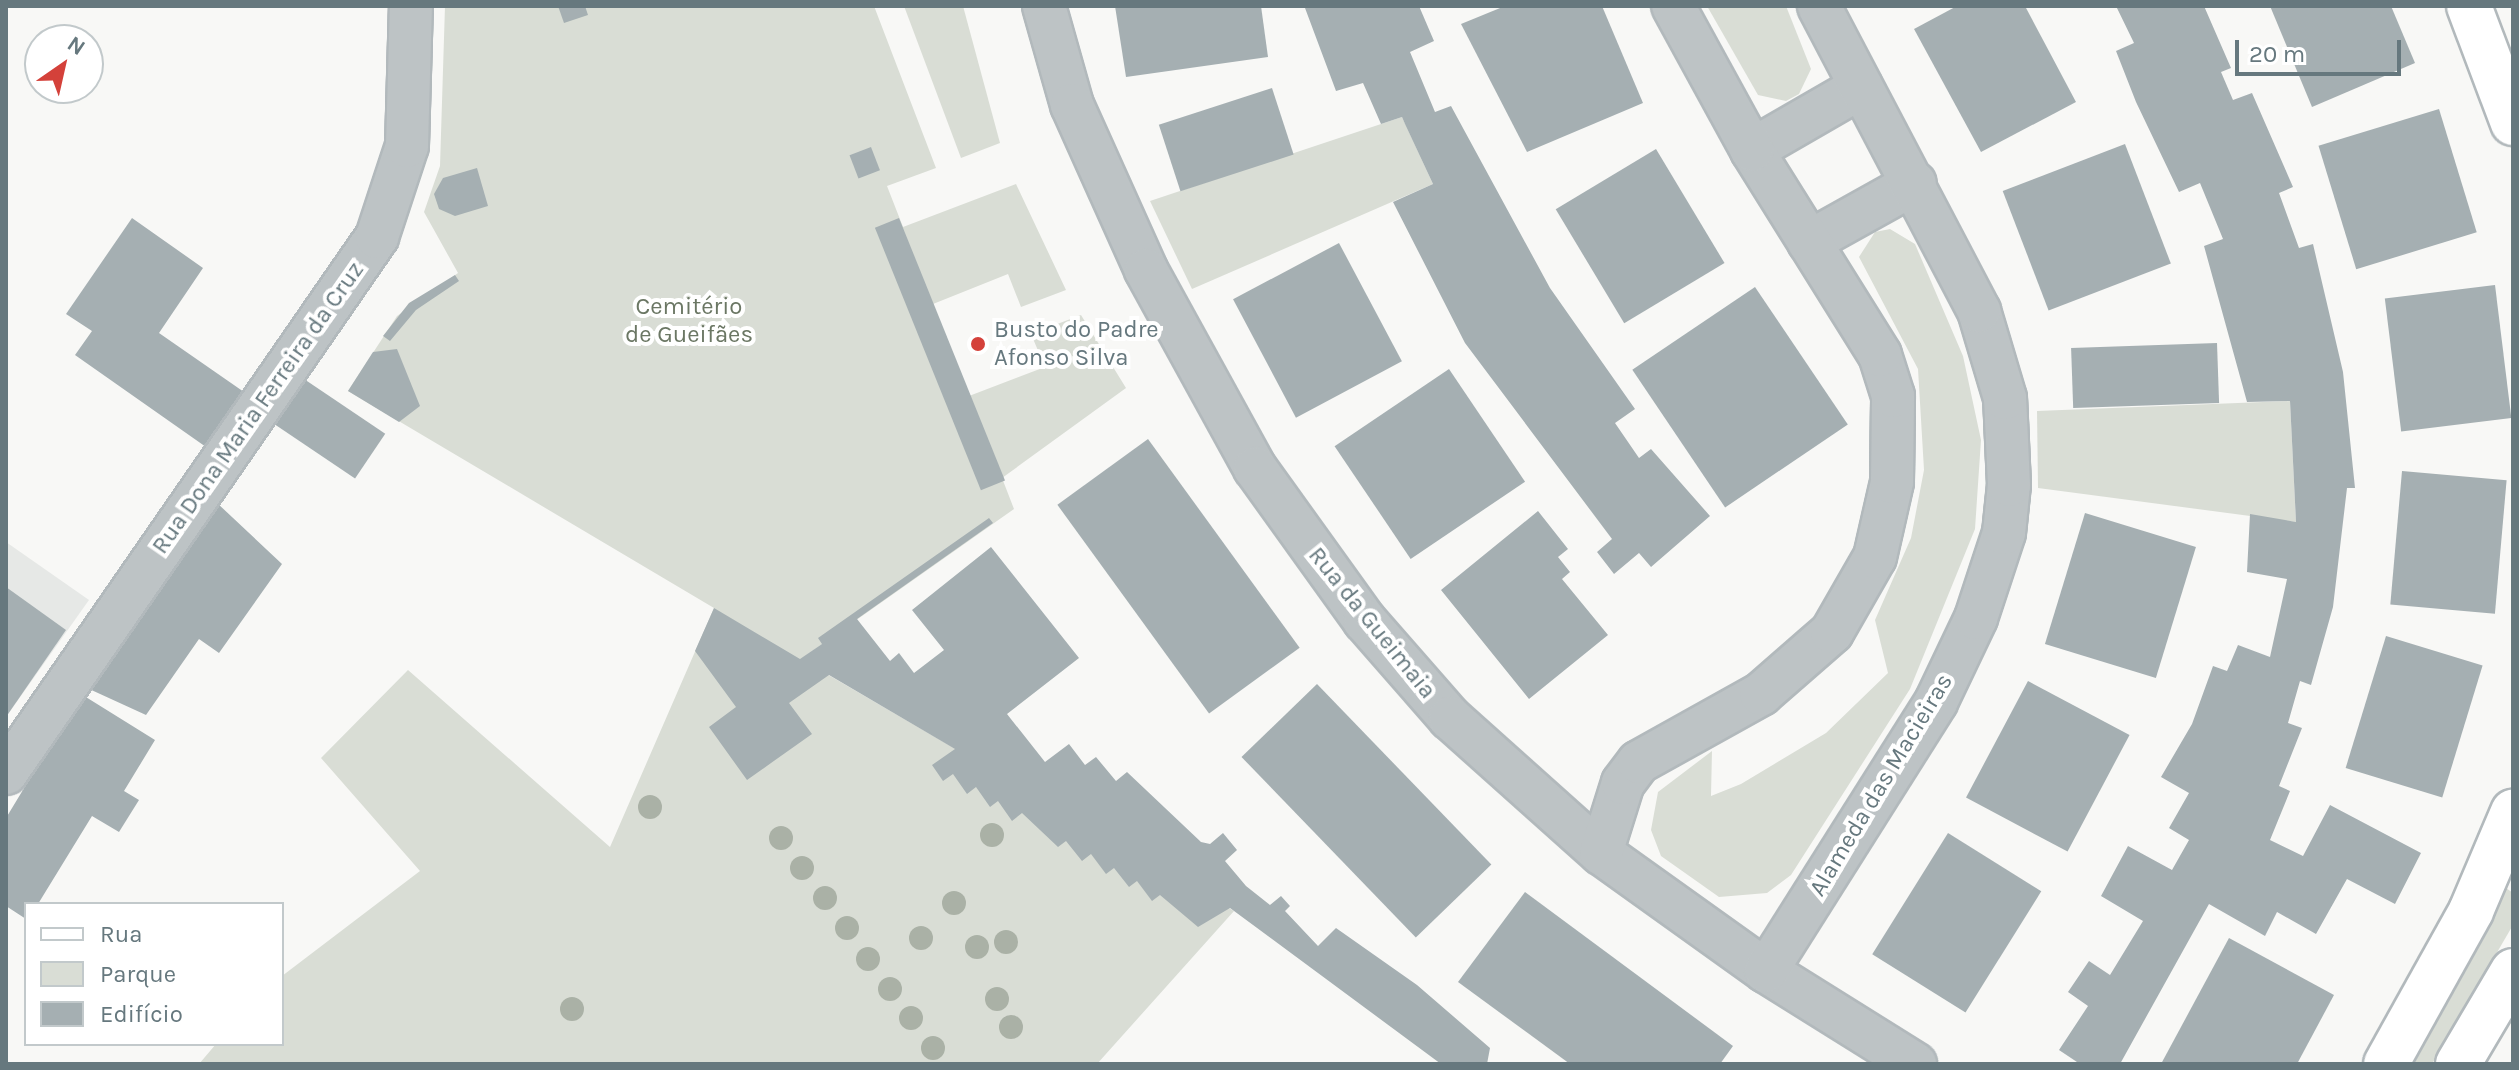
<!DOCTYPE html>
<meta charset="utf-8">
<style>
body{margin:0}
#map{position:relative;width:2519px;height:1070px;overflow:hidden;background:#f8f8f6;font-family:Karla,sans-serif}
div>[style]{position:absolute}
.built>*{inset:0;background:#e6e8e6}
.green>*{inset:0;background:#d9ddd5}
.building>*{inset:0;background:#a5afb2;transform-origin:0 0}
.roads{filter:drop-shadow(2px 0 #b2b9bc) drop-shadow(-2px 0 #b2b9bc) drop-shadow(0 2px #b2b9bc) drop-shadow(0 -2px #b2b9bc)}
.street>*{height:42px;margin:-21px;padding:0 21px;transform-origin:21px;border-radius:21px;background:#bdc3c5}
.secondary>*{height:44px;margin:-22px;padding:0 22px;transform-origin:22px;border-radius:22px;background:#fff}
.trees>*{width:24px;height:24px;margin:-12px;border-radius:50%;background:#aab1a6}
.dots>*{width:22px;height:22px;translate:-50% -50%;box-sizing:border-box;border:4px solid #fff;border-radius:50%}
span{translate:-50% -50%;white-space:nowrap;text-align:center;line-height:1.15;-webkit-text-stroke:8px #fff;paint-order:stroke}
.park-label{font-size:24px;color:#6b7764}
.poi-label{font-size:24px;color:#66787e}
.left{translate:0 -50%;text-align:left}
.street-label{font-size:24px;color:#66787e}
.frame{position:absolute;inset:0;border:8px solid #66787e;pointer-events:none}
.legend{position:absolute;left:24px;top:902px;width:260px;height:144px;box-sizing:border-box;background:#fff;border:2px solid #c2c9cb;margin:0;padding:10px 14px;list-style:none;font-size:24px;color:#66787e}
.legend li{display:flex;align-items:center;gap:16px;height:40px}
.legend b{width:40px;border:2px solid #c2c9cb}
.north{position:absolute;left:24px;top:24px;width:80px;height:80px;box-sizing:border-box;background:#fff;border:2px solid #c2c9cb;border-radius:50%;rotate:34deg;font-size:22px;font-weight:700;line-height:32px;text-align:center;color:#66787e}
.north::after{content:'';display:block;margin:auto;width:28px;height:36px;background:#d4413a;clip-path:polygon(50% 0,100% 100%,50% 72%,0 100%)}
.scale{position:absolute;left:2235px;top:40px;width:166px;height:36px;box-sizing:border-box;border:4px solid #66787e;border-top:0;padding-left:10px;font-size:24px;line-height:28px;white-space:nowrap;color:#66787e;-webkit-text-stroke:6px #fff;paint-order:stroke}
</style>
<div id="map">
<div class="built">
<i style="clip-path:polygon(6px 542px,89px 600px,6px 717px)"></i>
</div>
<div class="green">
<i style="clip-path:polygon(445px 6px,874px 6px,936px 168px,887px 186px,903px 227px,1016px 184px,1066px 290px,1021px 307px,1008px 274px,933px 304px,969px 396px,1045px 367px,1031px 334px,1081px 315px,1126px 388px,1002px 478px,1014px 509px,801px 659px,1234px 911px,1097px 1064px,199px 1064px,216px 1044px,282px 1044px,282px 976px,420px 871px,321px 758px,408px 670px,610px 847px,714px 608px,348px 391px,397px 316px,458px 273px,424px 212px,440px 166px)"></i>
<i style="clip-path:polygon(904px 6px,963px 6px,1000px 143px,961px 158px)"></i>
<i style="clip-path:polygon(1707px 6px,1786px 6px,1811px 69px,1799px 94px,1786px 101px,1758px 95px)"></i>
<i style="clip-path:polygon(1402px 117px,1433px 184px,1192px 289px,1150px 201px)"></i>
<i style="clip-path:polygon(1890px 229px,1915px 244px,1963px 356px,1981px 440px,1975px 529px,1910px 689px,1791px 875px,1767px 893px,1719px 897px,1661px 856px,1651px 830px,1658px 792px,1712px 751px,1711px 796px,1741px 784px,1826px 733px,1888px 673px,1875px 620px,1911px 538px,1924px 470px,1918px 369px,1859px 257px,1875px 232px)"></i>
<i style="clip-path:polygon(2290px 401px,2296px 522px,2038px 488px,2037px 411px)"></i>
<i style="clip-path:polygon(2506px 888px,2513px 893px,2513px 925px,2432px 1064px,2414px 1064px)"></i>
</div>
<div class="building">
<i style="clip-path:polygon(558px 6px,585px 6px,588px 15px,564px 23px)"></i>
<i style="clip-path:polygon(1115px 6px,1261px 6px,1268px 57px,1126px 77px)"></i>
<i style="clip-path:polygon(1419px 6px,1434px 41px,1410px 52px,1435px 112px,1451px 106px,1550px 288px,1635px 409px,1615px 423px,1639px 458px,1651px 449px,1710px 516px,1651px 567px,1639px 553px,1614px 574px,1597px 552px,1612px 539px,1465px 343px,1393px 202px,1433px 184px,1405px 124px,1402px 117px,1381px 124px,1363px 83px,1336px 91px,1305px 8px)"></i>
<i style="clip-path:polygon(1505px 6px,1602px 6px,1643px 103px,1527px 152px,1461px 24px)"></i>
<i style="clip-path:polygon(1957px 6px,2025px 6px,2076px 102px,1981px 152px,1914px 29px)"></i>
<i style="clip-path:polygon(2116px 6px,2204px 6px,2231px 68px,2221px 72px,2233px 100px,2252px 93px,2293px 187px,2279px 193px,2299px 248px,2313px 244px,2343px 372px,2355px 488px,2347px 488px,2333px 607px,2311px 685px,2300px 681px,2288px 723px,2302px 728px,2279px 786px,2290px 791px,2270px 840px,2303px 856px,2330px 805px,2421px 853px,2395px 904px,2347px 879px,2316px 934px,2277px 912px,2265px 936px,2209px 904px,2120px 1064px,2080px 1064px,2059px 1050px,2088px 1006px,2068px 992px,2089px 961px,2110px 975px,2143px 921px,2101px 896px,2128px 846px,2172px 870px,2189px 840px,2169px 828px,2189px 793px,2161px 777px,2192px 724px,2213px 666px,2227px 671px,2238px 645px,2270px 657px,2287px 579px,2247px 572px,2250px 514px,2296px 522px,2290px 401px,2247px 402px,2204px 246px,2223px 239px,2200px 183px,2179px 192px,2136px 102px,2116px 51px,2134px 43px)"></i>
<i style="clip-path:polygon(2270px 6px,2391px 6px,2415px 63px,2312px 107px)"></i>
<i style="left:1272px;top:88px;width:70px;height:119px;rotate:72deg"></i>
<i style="left:2439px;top:109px;width:129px;height:126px;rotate:73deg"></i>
<i style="left:2125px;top:144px;width:128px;height:131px;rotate:69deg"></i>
<i style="left:871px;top:147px;width:25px;height:23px;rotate:69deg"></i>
<i style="left:1656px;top:149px;width:133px;height:117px;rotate:59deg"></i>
<i style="clip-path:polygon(477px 168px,488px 206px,455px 216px,439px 209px,434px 194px,443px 178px)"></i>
<i style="clip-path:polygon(132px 218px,203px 268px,159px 333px,244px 392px,206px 447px,75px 355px,92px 331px,66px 314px)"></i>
<i style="left:899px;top:218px;width:283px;height:26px;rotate:68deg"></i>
<i style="left:1339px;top:243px;width:134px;height:120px;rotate:62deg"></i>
<i style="clip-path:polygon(455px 275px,459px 281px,416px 310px,390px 341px,383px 336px,409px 303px)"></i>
<i style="left:2495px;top:285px;width:134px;height:111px;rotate:83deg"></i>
<i style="left:1755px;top:287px;width:166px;height:148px;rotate:56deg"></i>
<i style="left:2217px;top:343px;width:60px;height:146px;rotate:88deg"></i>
<i style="clip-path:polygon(397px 349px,420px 406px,399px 422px,348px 391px,373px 352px)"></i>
<i style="left:1449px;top:369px;width:136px;height:138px;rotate:56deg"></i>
<i style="left:304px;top:379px;width:98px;height:54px;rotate:34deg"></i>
<i style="left:1148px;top:439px;width:258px;height:112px;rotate:54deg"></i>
<i style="left:2402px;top:471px;width:105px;height:134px;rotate:5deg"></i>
<i style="clip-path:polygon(216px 502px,282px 564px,219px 653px,199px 639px,146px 715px,87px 688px)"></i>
<i style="clip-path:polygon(1538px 511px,1568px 549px,1558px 557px,1570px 572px,1562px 579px,1608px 635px,1529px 699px,1441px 590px)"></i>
<i style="left:2085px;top:513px;width:116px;height:137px;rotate:17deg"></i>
<i style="clip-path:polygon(989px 518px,993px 523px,857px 619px,890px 661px,899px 653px,914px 673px,944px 650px,912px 610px,991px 547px,1079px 658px,1007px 714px,1045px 762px,1069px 744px,1085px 765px,1096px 757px,1116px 781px,1127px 772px,1201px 842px,1210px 844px,1223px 833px,1237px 850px,1225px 861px,1246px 886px,1270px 905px,1281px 896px,1290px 906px,1285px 911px,1318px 946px,1336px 928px,1417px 985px,1490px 1048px,1487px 1064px,1441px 1064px,1230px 908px,1198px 927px,1160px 895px,1152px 901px,1137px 881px,1129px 887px,1114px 868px,1106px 874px,1091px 854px,1082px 861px,1066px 841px,1058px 847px,1022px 813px,1012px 821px,998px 801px,990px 807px,976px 787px,967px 794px,953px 774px,943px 781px,932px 765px,955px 749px,829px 675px,789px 703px,812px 734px,747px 780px,709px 727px,736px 707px,695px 651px,714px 608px,800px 659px,822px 644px,818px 638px)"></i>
<i style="clip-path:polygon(6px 587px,66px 630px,6px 717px)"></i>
<i style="left:2386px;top:636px;width:101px;height:138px;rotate:17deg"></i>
<i style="left:2028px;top:681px;width:115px;height:132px;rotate:28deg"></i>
<i style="left:1317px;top:684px;width:251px;height:105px;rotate:46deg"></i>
<i style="clip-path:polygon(81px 694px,155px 740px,124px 791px,139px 800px,119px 832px,92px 816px,38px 904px,26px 904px,26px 919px,6px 906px,6px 818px)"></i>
<i style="left:1948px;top:833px;width:110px;height:143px;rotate:32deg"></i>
<i style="clip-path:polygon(1525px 892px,1733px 1046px,1720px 1064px,1570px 1064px,1458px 982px)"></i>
<i style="clip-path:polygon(2229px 938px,2334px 995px,2297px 1064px,2161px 1064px)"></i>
</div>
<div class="roads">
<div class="street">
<i style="left:1044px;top:6px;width:103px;rotate:74.2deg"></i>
<i style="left:1072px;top:105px;width:181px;rotate:65.8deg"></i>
<i style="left:1146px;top:270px;width:226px;rotate:61.2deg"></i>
<i style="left:1255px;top:468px;width:188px;rotate:54.3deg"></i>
<i style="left:1365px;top:621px;width:129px;rotate:48.8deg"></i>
<i style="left:1450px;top:718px;width:203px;rotate:41.8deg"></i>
<i style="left:1601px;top:853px;width:203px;rotate:35.6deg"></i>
<i style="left:1766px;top:971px;width:176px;rotate:32deg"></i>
<i style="left:1752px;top:150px;width:126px;rotate:-30deg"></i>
<i style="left:1809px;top:242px;width:121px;rotate:-29.1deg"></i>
<i style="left:6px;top:773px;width:652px;rotate:-55.31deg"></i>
<i style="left:377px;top:237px;width:96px;rotate:-71.8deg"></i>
<i style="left:407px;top:146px;width:140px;rotate:-88.4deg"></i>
<i style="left:1601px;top:853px;width:73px;rotate:-72.6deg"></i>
<i style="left:1623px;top:783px;width:26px;rotate:-53deg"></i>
<i style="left:1639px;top:762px;width:140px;rotate:-29.1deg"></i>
<i style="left:1761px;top:694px;width:94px;rotate:-41.1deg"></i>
<i style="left:1832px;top:632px;width:86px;rotate:-60.2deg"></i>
<i style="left:1875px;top:557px;width:77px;rotate:-77.2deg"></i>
<i style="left:1892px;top:482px;width:86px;rotate:-89.3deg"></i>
<i style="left:1893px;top:396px;width:43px;rotate:-107.6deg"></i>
<i style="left:1880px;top:355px;width:242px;rotate:-122deg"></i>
<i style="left:1752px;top:150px;width:164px;rotate:-118.7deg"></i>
<i style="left:1766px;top:971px;width:318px;rotate:-57.7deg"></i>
<i style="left:1936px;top:702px;width:93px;rotate:-64.5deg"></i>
<i style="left:1976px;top:618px;width:89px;rotate:-71.8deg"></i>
<i style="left:2004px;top:533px;width:48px;rotate:-84.1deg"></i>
<i style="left:2009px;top:485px;width:87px;rotate:-92.6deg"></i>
<i style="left:2005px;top:398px;width:91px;rotate:-106.6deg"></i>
<i style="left:1979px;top:311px;width:344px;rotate:-117.7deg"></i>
</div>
<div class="secondary">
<i style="left:2469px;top:6px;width:125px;rotate:69.4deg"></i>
<i style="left:2386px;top:1064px;width:175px;rotate:-60.9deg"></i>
<i style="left:2471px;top:911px;width:108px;rotate:-67deg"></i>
<i style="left:2458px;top:1064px;width:108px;rotate:-59.4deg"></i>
</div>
</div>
<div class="trees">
<i style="left:650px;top:807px"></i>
<i style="left:992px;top:835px"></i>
<i style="left:781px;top:838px"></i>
<i style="left:802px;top:868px"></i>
<i style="left:825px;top:898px"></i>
<i style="left:954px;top:903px"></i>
<i style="left:847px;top:928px"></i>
<i style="left:921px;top:938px"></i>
<i style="left:1006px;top:942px"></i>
<i style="left:977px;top:947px"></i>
<i style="left:868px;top:959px"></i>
<i style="left:890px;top:989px"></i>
<i style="left:997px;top:999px"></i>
<i style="left:572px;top:1009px"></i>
<i style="left:911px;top:1018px"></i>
<i style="left:1011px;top:1027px"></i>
<i style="left:933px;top:1048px"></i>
</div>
<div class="dots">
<i style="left:978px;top:344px;background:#d4413a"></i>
</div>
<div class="park-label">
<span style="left:689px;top:321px">Cemitério<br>de Gueifães</span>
</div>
<div class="poi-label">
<span class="left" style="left:994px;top:344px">Busto do Padre<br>Afonso Silva</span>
</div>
<div class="street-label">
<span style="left:258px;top:408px;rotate:-55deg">Rua Dona Maria Ferreira da Cruz</span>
<span style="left:1372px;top:623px;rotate:51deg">Rua da Gueimaia</span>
<span style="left:1881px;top:785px;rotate:-59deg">Alameda das Macieiras</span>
</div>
<div class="frame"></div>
<ul class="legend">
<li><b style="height:10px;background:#fff"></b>Rua</li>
<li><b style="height:22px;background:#d9ddd5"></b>Parque</li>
<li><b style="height:22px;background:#a5afb2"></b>Edifício</li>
</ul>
<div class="north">N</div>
<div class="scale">20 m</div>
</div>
